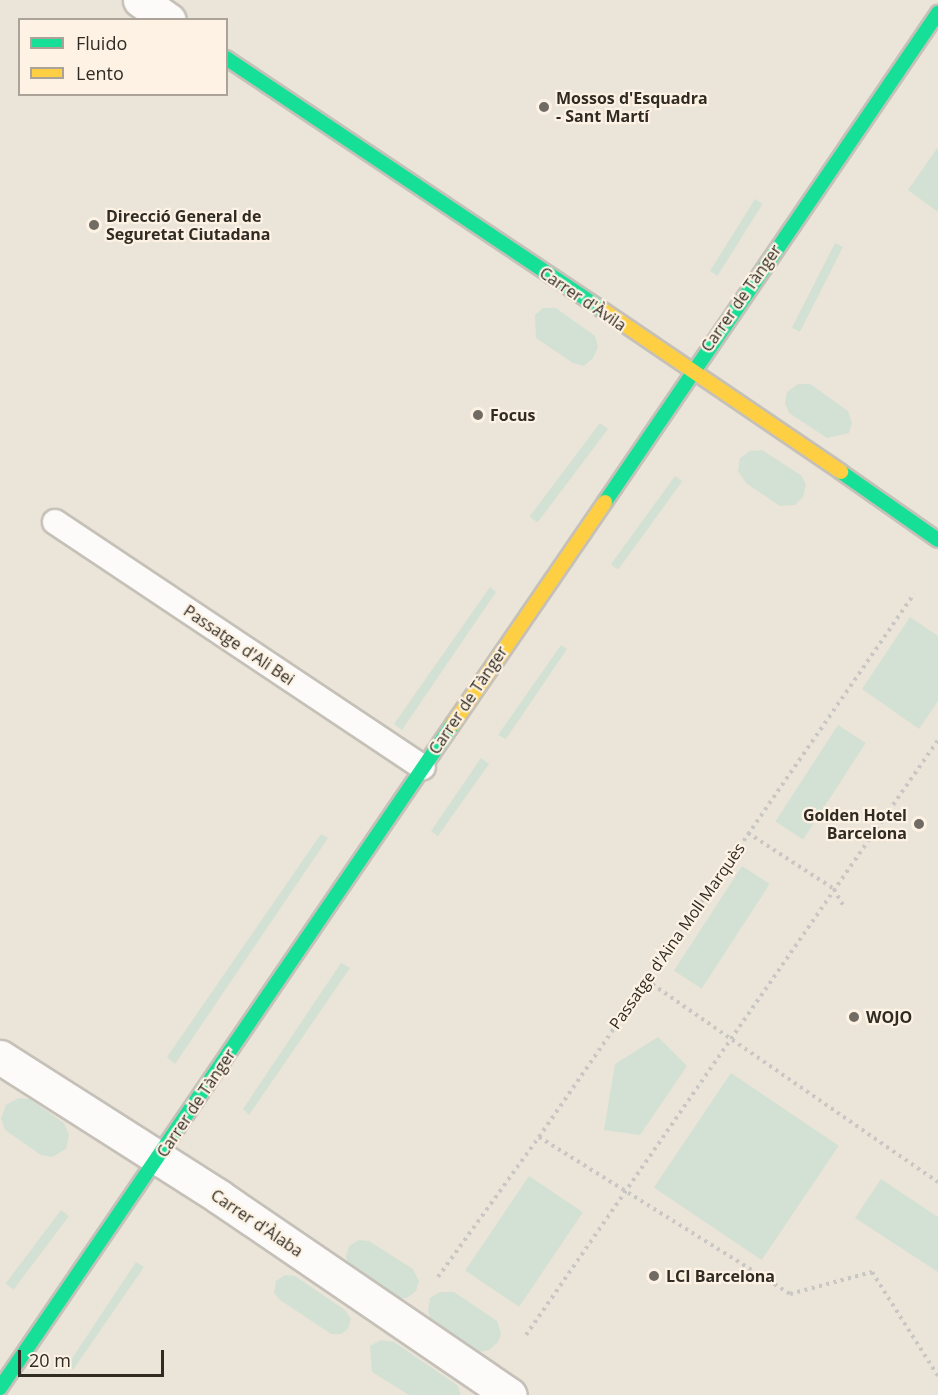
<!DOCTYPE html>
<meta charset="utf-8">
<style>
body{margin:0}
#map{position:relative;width:938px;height:1395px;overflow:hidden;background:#ebe4d9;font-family:"Open Sans",sans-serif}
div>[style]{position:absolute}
.green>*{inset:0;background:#d3e1d4;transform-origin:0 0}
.path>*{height:4px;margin-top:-2px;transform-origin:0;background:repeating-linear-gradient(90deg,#c9c7c4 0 3px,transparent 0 7.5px)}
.roads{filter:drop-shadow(2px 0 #c5c0b8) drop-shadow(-2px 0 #c5c0b8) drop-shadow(0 2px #c5c0b8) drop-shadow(0 -2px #c5c0b8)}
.lane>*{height:24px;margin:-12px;padding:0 12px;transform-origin:12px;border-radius:12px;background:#fcfbf9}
.street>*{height:33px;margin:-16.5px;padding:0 16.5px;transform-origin:16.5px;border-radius:16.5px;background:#fcfbf9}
.fast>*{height:14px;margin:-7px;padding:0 7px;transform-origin:7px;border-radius:7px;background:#16e098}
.slow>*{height:14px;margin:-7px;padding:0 7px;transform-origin:7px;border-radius:7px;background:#ffcf43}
.dots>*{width:16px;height:16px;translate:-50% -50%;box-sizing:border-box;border:3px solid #fdf2e3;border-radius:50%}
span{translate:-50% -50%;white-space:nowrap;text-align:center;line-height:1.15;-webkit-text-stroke:4.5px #fdf2e3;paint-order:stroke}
.poi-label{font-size:16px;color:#302c24;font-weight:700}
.left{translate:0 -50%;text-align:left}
.right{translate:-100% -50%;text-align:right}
.street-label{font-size:16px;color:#302c24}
.legend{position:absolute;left:18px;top:18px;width:210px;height:78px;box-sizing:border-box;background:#fdf2e3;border:2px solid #aba397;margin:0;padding:8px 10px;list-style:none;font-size:18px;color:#302c24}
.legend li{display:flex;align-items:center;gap:12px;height:30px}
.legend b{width:30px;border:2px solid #aba397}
.scale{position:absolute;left:18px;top:1350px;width:146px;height:27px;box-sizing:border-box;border:3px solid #302c24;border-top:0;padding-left:8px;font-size:18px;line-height:21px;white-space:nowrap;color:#302c24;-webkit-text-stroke:4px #fdf2e3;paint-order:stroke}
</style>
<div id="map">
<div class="green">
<i style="clip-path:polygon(938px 147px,938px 212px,908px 190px)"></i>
<i style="left:755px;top:199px;width:9px;height:85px;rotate:32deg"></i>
<i style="left:835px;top:243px;width:9px;height:95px;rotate:27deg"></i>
<i style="clip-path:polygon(543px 308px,556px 308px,595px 336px,598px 347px,593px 358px,584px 366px,573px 363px,536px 338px,535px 315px)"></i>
<i style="clip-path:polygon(798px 384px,810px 384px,848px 411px,852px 423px,849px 433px,827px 438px,789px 413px,785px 403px,787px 392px)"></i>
<i style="left:600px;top:423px;width:10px;height:117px;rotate:37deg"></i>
<i style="clip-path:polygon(762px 450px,802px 476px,806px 485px,803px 497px,795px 505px,780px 506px,746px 483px,738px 471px,740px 458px,750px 451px)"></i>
<i style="left:675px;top:476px;width:9px;height:109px;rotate:36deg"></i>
<i style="clip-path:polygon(490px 587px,496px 592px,402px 730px,394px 724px)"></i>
<i style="clip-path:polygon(910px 617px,938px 636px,938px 701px,919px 729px,862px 689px)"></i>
<i style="clip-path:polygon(561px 645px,567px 649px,506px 739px,498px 735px)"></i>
<i style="left:838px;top:725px;width:33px;height:115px;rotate:33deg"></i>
<i style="clip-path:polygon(481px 758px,489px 764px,438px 836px,431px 831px)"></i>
<i style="clip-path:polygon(321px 834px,328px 838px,175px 1064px,167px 1057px)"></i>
<i style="left:742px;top:866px;width:33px;height:125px;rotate:33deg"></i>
<i style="clip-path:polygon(341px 963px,350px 968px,249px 1115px,243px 1109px)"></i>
<i style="clip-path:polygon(658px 1037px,687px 1066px,640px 1135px,604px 1130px,615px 1064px)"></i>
<i style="left:731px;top:1073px;width:130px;height:138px;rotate:34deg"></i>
<i style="clip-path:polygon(19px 1098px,30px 1099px,64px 1123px,69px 1135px,66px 1149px,52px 1157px,41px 1155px,5px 1130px,1px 1118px,6px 1105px)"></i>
<i style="left:529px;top:1176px;width:65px;height:114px;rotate:34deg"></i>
<i style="clip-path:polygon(881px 1179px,938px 1217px,938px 1272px,855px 1218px)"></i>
<i style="left:61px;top:1210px;width:10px;height:92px;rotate:37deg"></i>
<i style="clip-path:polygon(359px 1240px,369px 1241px,413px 1269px,419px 1281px,416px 1291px,407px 1298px,392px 1298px,351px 1270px,346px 1257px,349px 1246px)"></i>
<i style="clip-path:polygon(136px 1262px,144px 1267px,73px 1370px,67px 1366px)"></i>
<i style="clip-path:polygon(285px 1275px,295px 1276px,345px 1310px,351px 1319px,348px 1329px,341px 1334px,331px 1334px,280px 1300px,274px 1293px,276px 1281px)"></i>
<i style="clip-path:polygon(440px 1292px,454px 1292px,497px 1321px,501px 1334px,498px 1342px,489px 1350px,474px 1353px,432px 1323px,428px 1311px,430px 1298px)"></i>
<i style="clip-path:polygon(381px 1340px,394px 1342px,457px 1385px,461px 1395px,409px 1395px,372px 1372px,370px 1346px)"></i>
</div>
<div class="path">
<i style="left:748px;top:833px;width:103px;rotate:33.1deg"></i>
<i style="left:834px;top:889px;width:21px;rotate:61deg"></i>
<i style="left:646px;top:980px;width:355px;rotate:34.7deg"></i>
<i style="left:539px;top:1137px;width:296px;rotate:32deg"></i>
<i style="left:790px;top:1294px;width:85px;rotate:-15deg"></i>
<i style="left:872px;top:1272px;width:123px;rotate:57.6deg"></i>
<i style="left:438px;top:1277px;width:173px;rotate:-54.2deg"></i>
<i style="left:539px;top:1137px;width:660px;rotate:-55.37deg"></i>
<i style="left:526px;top:1335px;width:724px;rotate:-55.3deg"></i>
</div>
<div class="roads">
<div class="lane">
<i style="left:55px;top:522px;width:442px;rotate:33.7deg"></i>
</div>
<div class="street">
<i style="left:140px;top:0;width:35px;rotate:35deg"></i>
<i style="left:0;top:1057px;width:259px;rotate:32.5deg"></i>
<i style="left:218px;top:1196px;width:353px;rotate:34.3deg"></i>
</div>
<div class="fast">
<i style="left:226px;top:58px;width:453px;rotate:33.8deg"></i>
<i style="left:841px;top:472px;width:118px;rotate:35deg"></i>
<i style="left:605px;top:502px;width:592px;rotate:-55.75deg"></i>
<i style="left:0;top:1388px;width:804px;rotate:-55.7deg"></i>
</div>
<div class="slow">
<i style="left:603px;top:310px;width:288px;rotate:34.2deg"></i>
<i style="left:453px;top:724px;width:269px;rotate:-55.6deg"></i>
</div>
</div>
<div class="dots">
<i style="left:544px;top:107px;background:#716c63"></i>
<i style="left:94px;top:225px;background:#716c63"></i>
<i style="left:478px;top:415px;background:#716c63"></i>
<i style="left:919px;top:824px;background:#716c63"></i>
<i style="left:854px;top:1017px;background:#716c63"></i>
<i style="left:654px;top:1276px;background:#716c63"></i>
</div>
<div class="poi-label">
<span class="left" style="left:556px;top:107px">Mossos d'Esquadra<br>- Sant Martí</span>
<span class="left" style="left:106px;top:225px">Direcció General de<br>Seguretat Ciutadana</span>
<span class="left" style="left:490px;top:415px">Focus</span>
<span class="right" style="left:907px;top:824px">Golden Hotel<br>Barcelona</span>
<span class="left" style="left:866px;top:1017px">WOJO</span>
<span class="left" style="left:666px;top:1276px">LCI Barcelona</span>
</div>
<div class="street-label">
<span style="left:741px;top:298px;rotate:-55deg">Carrer de Tànger</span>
<span style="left:583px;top:299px;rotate:34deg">Carrer d'Àvila</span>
<span style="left:239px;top:645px;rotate:34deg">Passatge d'Ali Bei</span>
<span style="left:468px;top:700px;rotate:-56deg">Carrer de Tànger</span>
<span style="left:677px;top:936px;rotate:-55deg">Passatge d'Aina Moll Marquès</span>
<span style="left:196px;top:1103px;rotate:-56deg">Carrer de Tànger</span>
<span style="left:257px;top:1223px;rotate:34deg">Carrer d'Àlaba</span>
</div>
<ul class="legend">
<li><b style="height:8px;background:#16e098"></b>Fluido</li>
<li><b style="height:8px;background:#ffcf43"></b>Lento</li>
</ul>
<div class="scale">20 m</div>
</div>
